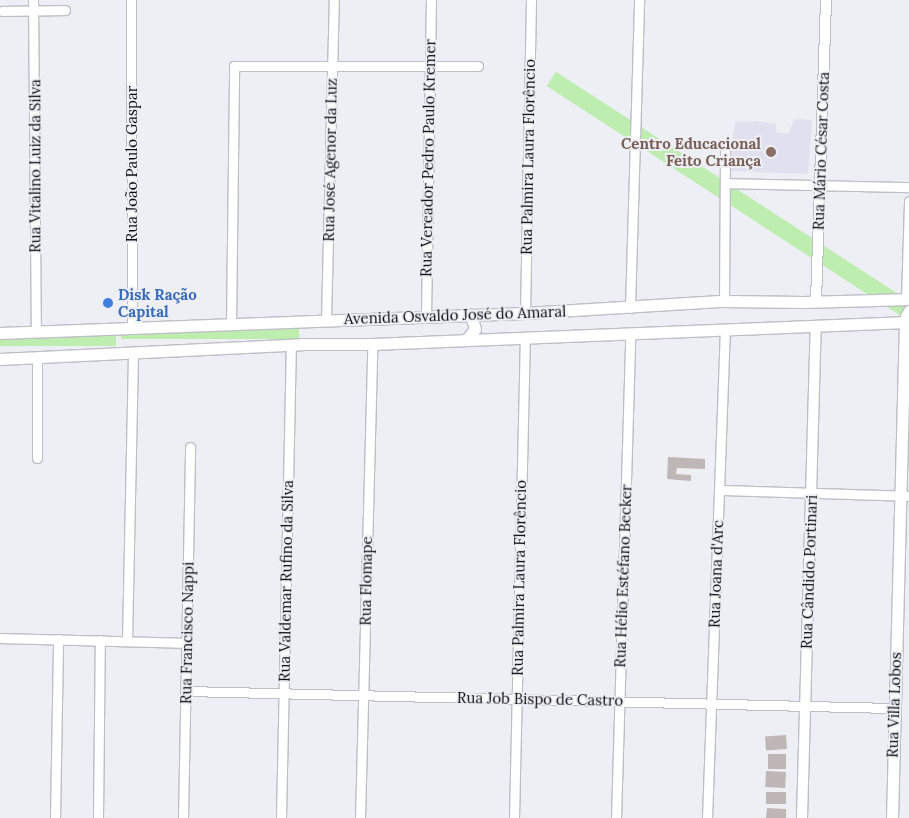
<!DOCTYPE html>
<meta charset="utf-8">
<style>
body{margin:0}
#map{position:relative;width:909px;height:818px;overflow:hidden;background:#eeeef5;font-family:Lora,serif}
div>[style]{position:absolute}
.built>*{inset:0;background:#e1e0ef}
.green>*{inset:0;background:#bdeeb0;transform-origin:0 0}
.building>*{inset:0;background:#bfb6b6;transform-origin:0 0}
.roads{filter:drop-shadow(1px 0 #bfbec6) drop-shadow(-1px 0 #bfbec6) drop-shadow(0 1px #bfbec6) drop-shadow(0 -1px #bfbec6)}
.minor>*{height:9px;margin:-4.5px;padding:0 4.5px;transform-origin:4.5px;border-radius:4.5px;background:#fff}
.tertiary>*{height:10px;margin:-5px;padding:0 5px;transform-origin:5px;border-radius:5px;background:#fff}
.secondary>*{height:11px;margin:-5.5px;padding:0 5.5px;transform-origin:5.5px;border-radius:5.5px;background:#fff}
.dots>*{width:14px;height:14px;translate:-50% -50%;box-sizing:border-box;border:2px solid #eeeef5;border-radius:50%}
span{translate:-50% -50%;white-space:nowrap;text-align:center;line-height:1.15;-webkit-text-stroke:4px #eeeef5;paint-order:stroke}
.education-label{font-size:15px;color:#785e54;font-weight:700}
.right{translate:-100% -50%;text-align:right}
.street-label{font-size:15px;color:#0d0d0f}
.shop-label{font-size:15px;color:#366cbe;font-weight:700}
.left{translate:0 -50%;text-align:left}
</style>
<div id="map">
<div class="built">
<i style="clip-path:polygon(794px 119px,812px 120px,808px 174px,729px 171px,735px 122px,756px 121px,776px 124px,776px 132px,789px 134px)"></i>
</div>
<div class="green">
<i style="left:909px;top:301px;width:17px;height:421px;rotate:123deg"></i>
<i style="left:299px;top:326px;width:13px;height:178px;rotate:90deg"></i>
<i style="left:116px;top:334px;width:12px;height:116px;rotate:90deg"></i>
</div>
<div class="building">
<i style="clip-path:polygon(668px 457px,705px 459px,705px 469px,677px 468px,676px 474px,691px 475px,691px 481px,667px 479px)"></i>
<i style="left:786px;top:735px;width:14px;height:21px;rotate:86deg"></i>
<i style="left:786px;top:754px;width:15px;height:18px;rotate:90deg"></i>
<i style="left:766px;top:771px;width:20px;height:16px;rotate:3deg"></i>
<i style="left:766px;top:792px;width:20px;height:12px"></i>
<i style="clip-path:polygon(767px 808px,786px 809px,786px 818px,766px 818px)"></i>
</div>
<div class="roads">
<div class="minor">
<i style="left:33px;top:0;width:332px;rotate:89.5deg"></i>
<i style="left:131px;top:0;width:328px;rotate:89.8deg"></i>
<i style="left:2px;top:11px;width:63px;rotate:-0.9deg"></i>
<i style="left:726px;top:183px;width:183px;rotate:1.3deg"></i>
<i style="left:906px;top:299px;width:98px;rotate:-88.2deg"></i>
<i style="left:724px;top:301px;width:148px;rotate:-89.6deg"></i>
<i style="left:630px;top:308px;width:308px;rotate:-88.3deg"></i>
<i style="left:525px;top:313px;width:313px;rotate:-88.9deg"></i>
<i style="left:426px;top:317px;width:317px;rotate:-89.1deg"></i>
<i style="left:326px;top:320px;width:320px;rotate:-88.6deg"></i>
<i style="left:231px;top:325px;width:259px;rotate:-89.3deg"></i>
<i style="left:234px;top:66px;width:244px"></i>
<i style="left:37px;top:358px;width:100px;rotate:90deg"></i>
<i style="left:719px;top:490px;width:190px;rotate:1.8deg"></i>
<i style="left:0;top:638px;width:187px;rotate:1.5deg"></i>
<i style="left:127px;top:641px;width:287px;rotate:-88.8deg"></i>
<i style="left:186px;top:691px;width:708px;rotate:1.38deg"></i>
<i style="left:55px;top:818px;width:179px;rotate:-89deg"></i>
<i style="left:98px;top:818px;width:178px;rotate:-89.4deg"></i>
<i style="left:183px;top:818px;width:371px;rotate:-88.9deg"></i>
<i style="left:281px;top:818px;width:474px;rotate:-88.8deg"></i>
<i style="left:360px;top:818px;width:474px;rotate:-88.5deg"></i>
<i style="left:514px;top:818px;width:481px;rotate:-88.7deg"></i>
<i style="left:616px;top:818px;width:484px;rotate:-88.3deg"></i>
<i style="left:707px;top:818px;width:488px;rotate:-87.9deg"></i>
</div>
<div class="tertiary">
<i style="left:816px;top:302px;width:302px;rotate:-88.1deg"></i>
<i style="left:802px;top:818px;width:492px;rotate:-88.4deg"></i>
</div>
<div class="secondary">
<i style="left:0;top:333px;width:525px;rotate:-2.18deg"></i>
<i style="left:525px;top:313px;width:199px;rotate:-3.5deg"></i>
<i style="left:724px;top:301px;width:79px;rotate:0.7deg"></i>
<i style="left:803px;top:302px;width:106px;rotate:-1.6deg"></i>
<i style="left:466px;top:340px;width:14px;rotate:-51deg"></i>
<i style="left:475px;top:329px;width:15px;rotate:-106deg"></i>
<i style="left:0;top:359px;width:302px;rotate:-2.8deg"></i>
<i style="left:302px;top:344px;width:70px"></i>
<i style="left:372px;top:344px;width:537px;rotate:-2.35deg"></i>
<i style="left:892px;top:818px;width:489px;rotate:-88.5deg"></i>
<i style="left:905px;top:329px;width:13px;rotate:-86deg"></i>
<i style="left:906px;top:316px;width:6px;rotate:-59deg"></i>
</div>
</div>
<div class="dots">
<i style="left:771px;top:152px;background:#8d6e63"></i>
<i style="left:108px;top:303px;background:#3f7fe0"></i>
</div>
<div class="education-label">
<span class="right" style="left:761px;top:152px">Centro Educacional<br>Feito Criança</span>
</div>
<div class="street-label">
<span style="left:821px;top:151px;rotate:-88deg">Rua Mário César Costa</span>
<span style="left:528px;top:157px;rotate:-89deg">Rua Palmira Laura Florêncio</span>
<span style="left:428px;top:158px;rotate:-89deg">Rua Vereador Pedro Paulo Kremer</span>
<span style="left:330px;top:160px;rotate:-89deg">Rua José Agenor da Luz</span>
<span style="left:132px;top:164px;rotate:-90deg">Rua João Paulo Gaspar</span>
<span style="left:35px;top:166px;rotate:-90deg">Rua Vitalino Luiz da Silva</span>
<span style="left:455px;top:315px;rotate:-2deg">Avenida Osvaldo José do Amaral</span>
<span style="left:809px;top:572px;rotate:-88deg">Rua Cândido Portinari</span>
<span style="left:716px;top:574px;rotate:-88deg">Rua Joana d'Arc</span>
<span style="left:623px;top:576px;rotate:-88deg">Rua Hélio Estéfano Becker</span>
<span style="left:519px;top:578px;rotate:-89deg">Rua Palmira Laura Florêncio</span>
<span style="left:286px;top:581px;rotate:-89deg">Rua Valdemar Rufino da Silva</span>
<span style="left:366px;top:581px;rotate:-89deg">Rua Flomape</span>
<span style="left:187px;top:633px;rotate:-89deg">Rua Francisco Nappi</span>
<span style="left:540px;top:699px;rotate:1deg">Rua Job Bispo de Castro</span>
<span style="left:894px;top:705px;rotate:-88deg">Rua Villa Lobos</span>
</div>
<div class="shop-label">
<span class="left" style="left:118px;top:303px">Disk Ração<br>Capital</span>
</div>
</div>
